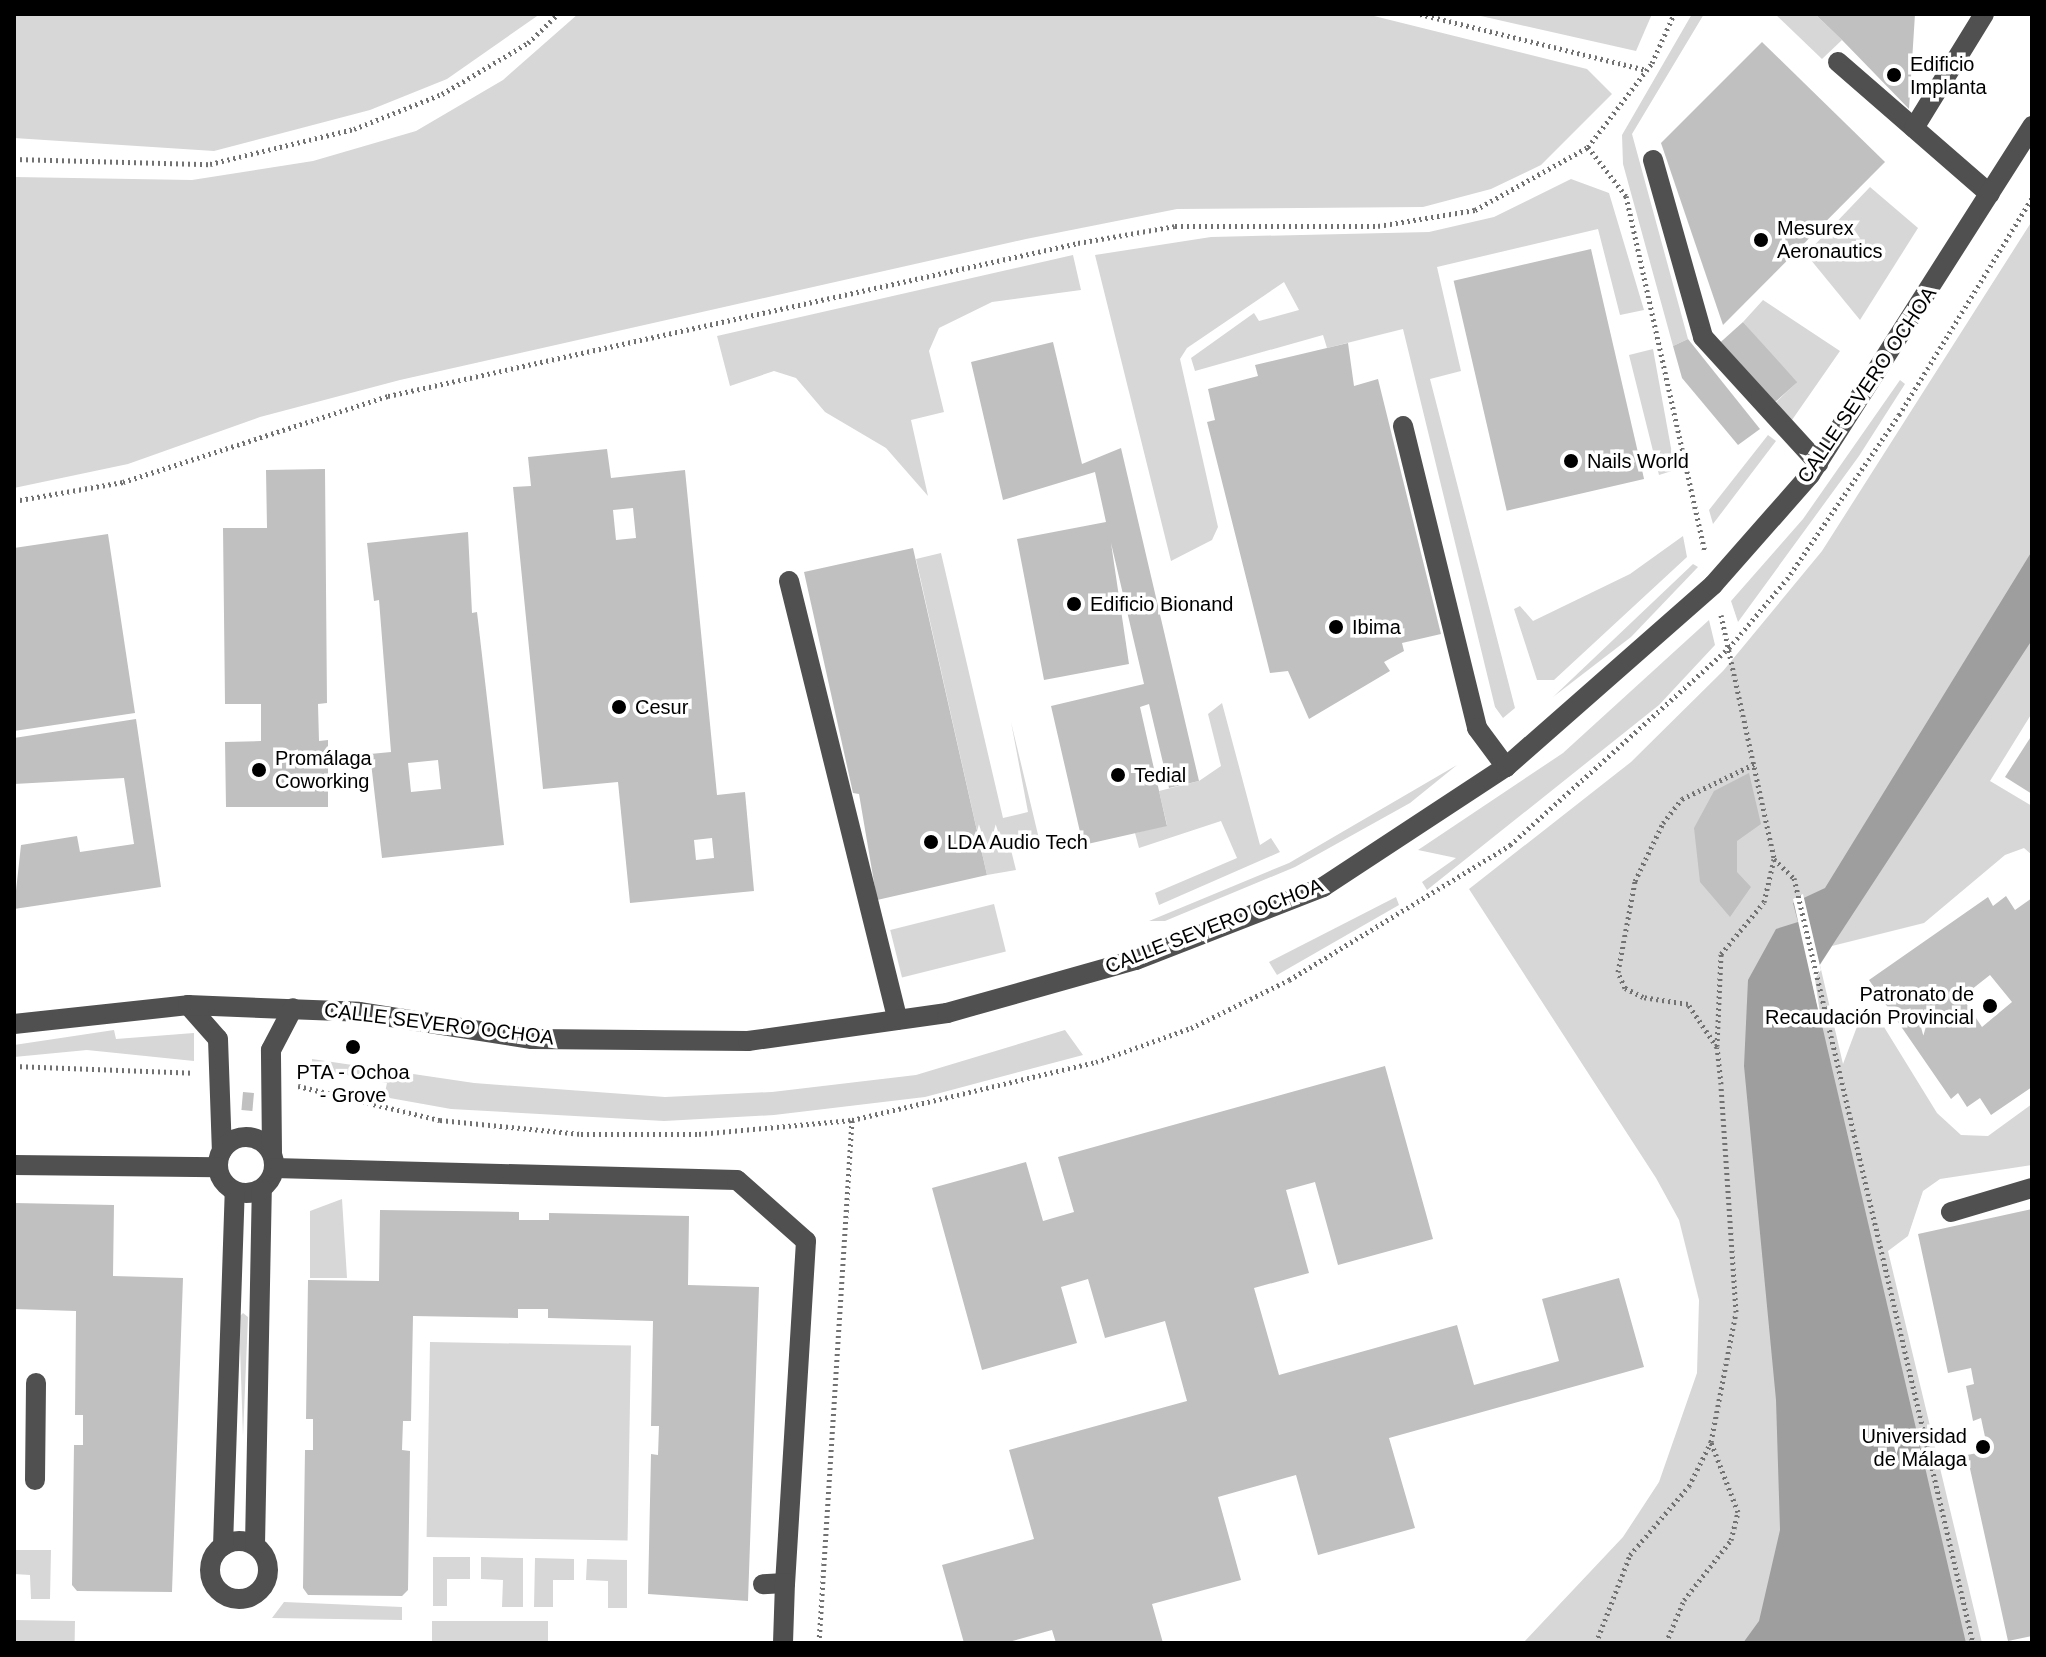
<!DOCTYPE html>
<meta charset="utf-8">
<style>
body{margin:0}
#map{position:relative;width:2046px;height:1657px;overflow:hidden;background:#fff;font-family:Helvetica,sans-serif}
div>[style]{position:absolute}
.green>*{inset:0;background:#d7d7d7;transform-origin:0 0}
.water>*{inset:0;background:#9e9e9e}
.pier>*{inset:0;background:#fff}
.building>*{inset:0;background:#c0c0c0;transform-origin:0 0}
.path>*{height:5px;margin-top:-2.5px;transform-origin:0;background:repeating-linear-gradient(90deg,#727272 0 2px,transparent 0 6px)}
.minor>*{height:20px;margin:-10px;padding:0 10px;transform-origin:10px;border-radius:10px;background:#505050}
.minor>.ring{margin:-10px;padding:0;box-sizing:content-box;background:none;border:20px solid #505050;border-radius:50%}
.dots>*{width:22px;height:22px;translate:-50% -50%;box-sizing:border-box;border:4px solid #fff;border-radius:50%}
span{translate:-50% -50%;white-space:nowrap;text-align:center;line-height:1.15;-webkit-text-stroke:7px #fff;paint-order:stroke}
.poi-label{font-size:20px;color:#000}
.left{translate:0 -50%;text-align:left}
.right{translate:-100% -50%;text-align:right}
.street-label{font-size:20px;color:#000}
.frame{position:absolute;inset:0;border:16px solid #000;pointer-events:none}
</style>
<div id="map">
<div class="green">
<i style="clip-path:polygon(14px 14px,540px 14px,447px 79px,370px 110px,214px 151px,14px 138px)"></i>
<i style="clip-path:polygon(578px 14px,1366px 14px,1587px 69px,1612px 94px,1541px 165px,1491px 189px,1423px 207px,1177px 209px,1026px 239px,400px 380px,260px 417px,128px 464px,14px 488px,14px 177px,192px 180px,313px 161px,416px 131px,503px 80px)"></i>
<i style="clip-path:polygon(1472px 14px,1652px 14px,1636px 51px)"></i>
<i style="clip-path:polygon(1692px 14px,1704px 14px,1632px 134px,1688px 339px,1673px 346px,1623px 164px,1622px 135px)"></i>
<i style="clip-path:polygon(1775px 14px,1815px 14px,1842px 40px,1822px 59px)"></i>
<i style="clip-path:polygon(1571px 179px,1609px 193px,1644px 310px,1620px 315px,1598px 229px,1437px 267px,1461px 371px,1430px 379px,1515px 708px,1503px 718px,1495px 707px,1403px 329px,1327px 348px,1323px 335px,1195px 371px,1191px 358px,1254px 313px,1259px 321px,1299px 310px,1284px 282px,1187px 348px,1180px 359px,1218px 527px,1212px 540px,1171px 561px,1095px 255px,1211px 237px,1429px 232px,1494px 217px)"></i>
<i style="clip-path:polygon(1870px 187px,1918px 228px,1860px 320px,1806px 254px)"></i>
<i style="clip-path:polygon(2032px 221px,2032px 713px,1990px 781px,2032px 806px,2032px 855px,2024px 848px,2005px 855px,1924px 923px,1832px 946px,1820px 965px,1843px 1064px,1858px 1024px,1884px 1027px,1937px 1113px,1961px 1135px,1988px 1136px,2032px 1104px,2032px 1165px,1940px 1179px,1923px 1191px,1908px 1236px,1888px 1251px,1982px 1643px,1523px 1643px,1623px 1537px,1659px 1482px,1697px 1373px,1699px 1300px,1679px 1220px,1656px 1178px,1469px 889px,1631px 762px,1723px 671px,1822px 551px)"></i>
<i style="clip-path:polygon(1073px 255px,1081px 290px,992px 302px,939px 328px,929px 351px,944px 412px,911px 420px,928px 496px,886px 448px,825px 412px,796px 378px,774px 371px,730px 386px,717px 336px)"></i>
<i style="clip-path:polygon(1763px 300px,1840px 351px,1792px 420px,1774px 404px,1796px 383px,1743px 322px)"></i>
<i style="clip-path:polygon(1653px 349px,1675px 470px,1659px 475px,1629px 355px)"></i>
<i style="clip-path:polygon(1900px 380px,1905px 384px,1859px 456px,1738px 622px,1731px 601px,1803px 519px)"></i>
<i style="clip-path:polygon(1768px 435px,1776px 441px,1713px 524px,1709px 510px)"></i>
<i style="clip-path:polygon(1683px 536px,1687px 557px,1554px 680px,1537px 680px,1514px 609px,1520px 606px,1533px 621px,1630px 574px)"></i>
<i style="clip-path:polygon(941px 553px,1003px 818px,1028px 812px,1011px 722px,1040px 843px,1011px 850px,1016px 870px,987px 875px,916px 559px)"></i>
<i style="clip-path:polygon(1693px 564px,1698px 567px,1631px 637px,1553px 697px)"></i>
<i style="clip-path:polygon(1709px 620px,1715px 645px,1659px 705px,1427px 890px,1422px 882px,1456px 858px,1418px 850px,1563px 753px)"></i>
<i style="clip-path:polygon(1222px 703px,1260px 845px,1271px 838px,1280px 852px,1159px 905px,1155px 893px,1237px 858px,1221px 821px,1139px 848px,1135px 833px,1167px 825px,1159px 791px,1199px 781px,1221px 766px,1208px 714px)"></i>
<i style="clip-path:polygon(1457px 765px,1410px 803px,1295px 867px,1165px 921px,1149px 921px,1289px 863px)"></i>
<i style="clip-path:polygon(1396px 897px,1399px 905px,1277px 975px,1269px 962px)"></i>
<i style="left:994px;top:904px;width:49px;height:107px;rotate:76deg"></i>
<i style="clip-path:polygon(114px 1030px,116px 1039px,194px 1033px,194px 1061px,87px 1050px,14px 1057px,14px 1045px)"></i>
<i style="clip-path:polygon(1065px 1030px,1083px 1055px,925px 1097px,774px 1115px,664px 1121px,451px 1109px,384px 1097px,387px 1083px,312px 1068px,312px 1059px,474px 1083px,665px 1097px,772px 1092px,916px 1075px)"></i>
<i style="clip-path:polygon(342px 1199px,347px 1278px,310px 1278px,310px 1211px)"></i>
<i style="clip-path:polygon(243px 1313px,248px 1317px,243px 1436px,239px 1317px)"></i>
<i style="left:430px;top:1342px;width:201px;height:195px;rotate:1deg"></i>
<i style="clip-path:polygon(14px 1550px,51px 1550px,50px 1599px,31px 1599px,30px 1575px,14px 1574px)"></i>
<i style="clip-path:polygon(433px 1557px,470px 1557px,470px 1579px,447px 1579px,447px 1606px,433px 1606px)"></i>
<i style="clip-path:polygon(481px 1557px,523px 1558px,523px 1607px,502px 1607px,503px 1580px,481px 1579px)"></i>
<i style="clip-path:polygon(535px 1558px,574px 1559px,574px 1580px,553px 1580px,553px 1607px,534px 1607px)"></i>
<i style="clip-path:polygon(587px 1559px,627px 1560px,627px 1608px,608px 1608px,608px 1581px,586px 1580px)"></i>
<i style="clip-path:polygon(284px 1602px,402px 1607px,402px 1620px,272px 1618px)"></i>
<i style="left:14px;top:1620px;width:61px;height:23px;rotate:1deg"></i>
<i style="left:432px;top:1621px;width:116px;height:22px"></i>
</div>
<div class="water">
<i style="clip-path:polygon(2032px 551px,2032px 640px,1811px 978px,1966px 1643px,1743px 1643px,1759px 1621px,1780px 1530px,1776px 1400px,1744px 1066px,1748px 980px,1776px 929px,1798px 922px,1793px 903px,1825px 888px)"></i>
</div>
<div class="pier">
<i style="clip-path:polygon(1803px 894px,1821px 970px,1815px 979px,1822px 1027px,1793px 899px)"></i>
</div>
<div class="building">
<i style="clip-path:polygon(1815px 14px,1915px 14px,1909px 109px,1842px 40px)"></i>
<i style="clip-path:polygon(1762px 42px,1885px 162px,1723px 325px,1661px 143px)"></i>
<i style="left:1591px;top:249px;width:236px;height:141px;rotate:77deg"></i>
<i style="left:1743px;top:322px;width:81px;height:30px;rotate:48deg"></i>
<i style="clip-path:polygon(1688px 339px,1760px 429px,1738px 445px,1682px 378px,1673px 346px)"></i>
<i style="clip-path:polygon(1053px 342px,1082px 464px,1121px 448px,1199px 781px,1169px 788px,1149px 704px,1140px 707px,1167px 826px,1083px 845px,1051px 706px,1144px 684px,1111px 543px,1129px 664px,1044px 680px,1017px 539px,1106px 522px,1095px 472px,1003px 500px,971px 362px)"></i>
<i style="clip-path:polygon(1348px 343px,1354px 386px,1378px 379px,1441px 634px,1402px 643px,1404px 651px,1384px 662px,1390px 671px,1309px 719px,1288px 671px,1270px 673px,1207px 422px,1215px 420px,1208px 389px,1258px 376px,1255px 365px)"></i>
<i style="clip-path:polygon(evenodd,607px 449px,611px 478px,685px 470px,717px 795px,745px 792px,754px 891px,630px 903px,618px 782px,543px 789px,513px 487px,531px 486px,528px 457px,607px 449px,633px 508px,636px 538px,616px 540px,613px 510px,633px 508px,607px 449px,712px 838px,714px 858px,696px 860px,694px 840px,712px 838px)"></i>
<i style="clip-path:polygon(325px 469px,327px 703px,318px 704px,319px 741px,328px 740px,328px 807px,226px 807px,225px 742px,261px 741px,261px 704px,225px 704px,223px 528px,267px 528px,266px 470px)"></i>
<i style="clip-path:polygon(evenodd,468px 532px,472px 613px,477px 612px,504px 845px,382px 858px,370px 754px,391px 752px,379px 600px,374px 601px,367px 543px,468px 532px,438px 760px,441px 789px,411px 792px,408px 763px,438px 760px)"></i>
<i style="clip-path:polygon(108px 534px,135px 713px,14px 731px,14px 548px)"></i>
<i style="clip-path:polygon(913px 548px,987px 875px,877px 900px,859px 794px,853px 793px,804px 572px)"></i>
<i style="clip-path:polygon(136px 719px,161px 887px,14px 909px,21px 845px,77px 836px,80px 852px,134px 844px,124px 778px,14px 784px,14px 738px)"></i>
<i style="clip-path:polygon(2032px 735px,2032px 794px,2005px 777px)"></i>
<i style="clip-path:polygon(1749px 773px,1761px 824px,1737px 841px,1737px 872px,1751px 887px,1730px 917px,1700px 882px,1694px 828px,1714px 791px)"></i>
<i style="clip-path:polygon(evenodd,2006px 896px,2015px 910px,2032px 898px,2032px 1087px,1991px 1115px,1980px 1098px,1967px 1107px,1958px 1093px,1951px 1099px,1869px 980px,1988px 897px,1993px 906px,2006px 896px,1990px 975px,2012px 1002px,1982px 1027px,1962px 997px,1990px 975px)"></i>
<i style="clip-path:polygon(1385px 1066px,1433px 1239px,1338px 1265px,1315px 1182px,1286px 1190px,1309px 1273px,1254px 1288px,1279px 1375px,1457px 1325px,1474px 1385px,1559px 1361px,1542px 1299px,1619px 1278px,1644px 1367px,1389px 1438px,1415px 1528px,1318px 1555px,1296px 1475px,1218px 1497px,1241px 1580px,1152px 1604px,1163px 1643px,1056px 1643px,1052px 1630px,1005px 1643px,964px 1643px,942px 1565px,1034px 1539px,1009px 1450px,1187px 1401px,1165px 1321px,1105px 1338px,1088px 1279px,1061px 1287px,1077px 1343px,982px 1370px,932px 1188px,1026px 1162px,1043px 1221px,1074px 1212px,1058px 1157px)"></i>
<i style="left:243px;top:1092px;width:11px;height:18px;rotate:5deg"></i>
<i style="clip-path:polygon(14px 1203px,114px 1205px,113px 1276px,183px 1278px,172px 1592px,77px 1591px,72px 1585px,74px 1445px,83px 1445px,83px 1415px,75px 1415px,76px 1311px,14px 1309px)"></i>
<i style="clip-path:polygon(2032px 1209px,2032px 1636px,2008px 1641px,1967px 1455px,1988px 1451px,1981px 1418px,1973px 1421px,1966px 1386px,1974px 1384px,1971px 1368px,1948px 1373px,1918px 1234px)"></i>
<i style="clip-path:polygon(380px 1210px,519px 1212px,519px 1220px,549px 1220px,549px 1213px,689px 1216px,688px 1285px,759px 1287px,748px 1601px,648px 1594px,651px 1454px,658px 1455px,659px 1426px,651px 1426px,653px 1321px,548px 1318px,548px 1309px,518px 1309px,518px 1318px,413px 1316px,411px 1421px,403px 1421px,402px 1450px,410px 1451px,408px 1590px,402px 1596px,308px 1595px,303px 1588px,305px 1450px,313px 1450px,313px 1419px,306px 1419px,308px 1280px,379px 1281px)"></i>
</div>
<div class="path">
<i style="left:1420px;top:14px;width:234px;rotate:13.9deg"></i>
<i style="left:1588px;top:147px;width:62px;rotate:52.2deg"></i>
<i style="left:1626px;top:196px;width:364px;rotate:77.5deg"></i>
<i style="left:14px;top:159px;width:196px;rotate:1.5deg"></i>
<i style="left:210px;top:164px;width:148px;rotate:-13.7deg"></i>
<i style="left:354px;top:129px;width:95px;rotate:-21.7deg"></i>
<i style="left:442px;top:94px;width:100px;rotate:-30.7deg"></i>
<i style="left:528px;top:43px;width:42px;rotate:-44deg"></i>
<i style="left:14px;top:501px;width:111px;rotate:-9.9deg"></i>
<i style="left:123px;top:482px;width:279px;rotate:-18deg"></i>
<i style="left:388px;top:396px;width:707px;rotate:-12.5deg"></i>
<i style="left:1078px;top:243px;width:98px;rotate:-9.9deg"></i>
<i style="left:1175px;top:226px;width:203px"></i>
<i style="left:1378px;top:226px;width:98px;rotate:-9.4deg"></i>
<i style="left:1475px;top:210px;width:129px;rotate:-29.1deg"></i>
<i style="left:1588px;top:147px;width:106px;rotate:-52.7deg"></i>
<i style="left:1652px;top:63px;width:54px;rotate:-65.8deg"></i>
<i style="left:1721px;top:615px;width:250px;rotate:77.7deg"></i>
<i style="left:1774px;top:859px;width:28px;rotate:44deg"></i>
<i style="left:1794px;top:878px;width:786px;rotate:76.83deg"></i>
<i style="left:1717px;top:1046px;width:92px;rotate:-87.5deg"></i>
<i style="left:1721px;top:954px;width:67px;rotate:-50.4deg"></i>
<i style="left:1764px;top:902px;width:44px;rotate:-76.9deg"></i>
<i style="left:14px;top:1066px;width:179px;rotate:2.2deg"></i>
<i style="left:298px;top:1086px;width:146px;rotate:13.5deg"></i>
<i style="left:440px;top:1120px;width:142px;rotate:5.7deg"></i>
<i style="left:581px;top:1134px;width:118px"></i>
<i style="left:699px;top:1134px;width:154px;rotate:-5.2deg"></i>
<i style="left:852px;top:1120px;width:251px;rotate:-13.4deg"></i>
<i style="left:1096px;top:1062px;width:101px;rotate:-19.7deg"></i>
<i style="left:1191px;top:1028px;width:109px;rotate:-26.1deg"></i>
<i style="left:1289px;top:980px;width:259px;rotate:-31.4deg"></i>
<i style="left:1510px;top:845px;width:295px;rotate:-42deg"></i>
<i style="left:1729px;top:648px;width:90px;rotate:-50deg"></i>
<i style="left:1787px;top:579px;width:199px;rotate:-55.7deg"></i>
<i style="left:1899px;top:415px;width:255px;rotate:-58.5deg"></i>
<i style="left:819px;top:1643px;width:524px;rotate:-86.39deg"></i>
<i style="left:1596px;top:1643px;width:94px;rotate:-68.9deg"></i>
<i style="left:1630px;top:1555px;width:91px;rotate:-49.5deg"></i>
<i style="left:1689px;top:1486px;width:49px;rotate:-63.4deg"></i>
<i style="left:1666px;top:1643px;width:47px;rotate:-67.3deg"></i>
<i style="left:1684px;top:1600px;width:76px;rotate:-51.9deg"></i>
<i style="left:1731px;top:1540px;width:29px;rotate:-76deg"></i>
<i style="left:1738px;top:1512px;width:75px;rotate:-111.1deg"></i>
<i style="left:1711px;top:1442px;width:132px;rotate:-79.1deg"></i>
<i style="left:1736px;top:1312px;width:228px;rotate:-93.8deg"></i>
<i style="left:1721px;top:1084px;width:37px;rotate:-96deg"></i>
<i style="left:1717px;top:1047px;width:52px;rotate:-124deg"></i>
<i style="left:1688px;top:1004px;width:46px;rotate:-171.2deg"></i>
<i style="left:1643px;top:997px;width:20px;rotate:-153deg"></i>
<i style="left:1625px;top:988px;width:17px;rotate:-114deg"></i>
<i style="left:1618px;top:972px;width:93px;rotate:-79.4deg"></i>
<i style="left:1635px;top:881px;width:64px;rotate:-64.2deg"></i>
<i style="left:1663px;top:823px;width:31px;rotate:-52deg"></i>
<i style="left:1682px;top:799px;width:82px;rotate:-25.9deg"></i>
</div>
<div class="minor">
<i style="left:1838px;top:62px;width:201px;rotate:41deg"></i>
<i style="left:1914px;top:128px;width:134px;rotate:-58.4deg"></i>
<i style="left:1653px;top:160px;width:184px;rotate:74.2deg"></i>
<i style="left:1703px;top:337px;width:171px;rotate:47.6deg"></i>
<i style="left:1403px;top:426px;width:311px;rotate:76.2deg"></i>
<i style="left:1477px;top:728px;width:49px;rotate:53.4deg"></i>
<i style="left:789px;top:581px;width:452px;rotate:76.1deg"></i>
<i style="left:188px;top:1005px;width:45px;rotate:48.6deg"></i>
<i style="left:218px;top:1039px;width:112px;rotate:88deg"></i>
<i style="left:14px;top:1024px;width:175px;rotate:-6.2deg"></i>
<i style="left:188px;top:1005px;width:171px;rotate:2.3deg"></i>
<i style="left:359px;top:1012px;width:175px;rotate:8.9deg"></i>
<i style="left:532px;top:1039px;width:216px;rotate:0.5deg"></i>
<i style="left:748px;top:1041px;width:201px;rotate:-8deg"></i>
<i style="left:947px;top:1013px;width:196px;rotate:-15.7deg"></i>
<i style="left:1136px;top:960px;width:201px;rotate:-21.3deg"></i>
<i style="left:1323px;top:887px;width:219px;rotate:-33.3deg"></i>
<i style="left:1506px;top:767px;width:276px;rotate:-41.3deg"></i>
<i style="left:1713px;top:585px;width:147px;rotate:-48.6deg"></i>
<i style="left:1810px;top:475px;width:414px;rotate:-57.5deg"></i>
<i class="ring" style="left:218px;top:1137px;width:36px;height:36px"></i>
<i style="left:272px;top:1152px;width:102px;rotate:-90.6deg"></i>
<i style="left:271px;top:1050px;width:47px;rotate:-62.4deg"></i>
<i style="left:14px;top:1165px;width:203px;rotate:0.6deg"></i>
<i style="left:274px;top:1168px;width:463px;rotate:1.5deg"></i>
<i style="left:737px;top:1180px;width:92px;rotate:41.5deg"></i>
<i style="left:806px;top:1241px;width:343px;rotate:93.5deg"></i>
<i style="left:785px;top:1583px;width:22px;rotate:177deg"></i>
<i style="left:1951px;top:1212px;width:84px;rotate:-16.5deg"></i>
<i style="left:35px;top:1480px;width:97px;rotate:-89.4deg"></i>
<i class="ring" style="left:210px;top:1541px;width:38px;height:38px"></i>
<i style="left:255px;top:1545px;width:356px;rotate:-88.9deg"></i>
<i style="left:223px;top:1546px;width:355px;rotate:-88.1deg"></i>
<i style="left:783px;top:1643px;width:60px;rotate:-88.1deg"></i>
</div>
<div class="dots">
<i style="left:1894px;top:75px;background:#000"></i>
<i style="left:1761px;top:240px;background:#000"></i>
<i style="left:1571px;top:461px;background:#000"></i>
<i style="left:1074px;top:604px;background:#000"></i>
<i style="left:1336px;top:627px;background:#000"></i>
<i style="left:619px;top:707px;background:#000"></i>
<i style="left:259px;top:770px;background:#000"></i>
<i style="left:1118px;top:775px;background:#000"></i>
<i style="left:931px;top:842px;background:#000"></i>
<i style="left:1990px;top:1006px;background:#000"></i>
<i style="left:353px;top:1047px;background:#000"></i>
<i style="left:1983px;top:1447px;background:#000"></i>
</div>
<div class="poi-label">
<span class="left" style="left:1910px;top:76px">Edificio<br>Implanta</span>
<span class="left" style="left:1777px;top:240px">Mesurex<br>Aeronautics</span>
<span class="left" style="left:1587px;top:461px">Nails World</span>
<span class="left" style="left:1090px;top:604px">Edificio Bionand</span>
<span class="left" style="left:1352px;top:627px">Ibima</span>
<span class="left" style="left:635px;top:707px">Cesur</span>
<span class="left" style="left:275px;top:770px">Promálaga<br>Coworking</span>
<span class="left" style="left:1134px;top:775px">Tedial</span>
<span class="left" style="left:947px;top:842px">LDA Audio Tech</span>
<span class="right" style="left:1974px;top:1006px">Patronato de<br>Recaudación Provincial</span>
<span style="left:353px;top:1084px">PTA - Ochoa<br>- Grove</span>
<span class="right" style="left:1967px;top:1448px">Universidad<br>de Málaga</span>
</div>
<div class="street-label">
<span style="left:1867px;top:385px;rotate:-56deg">CALLE SEVERO OCHOA</span>
<span style="left:1214px;top:926px;rotate:-21deg">CALLE SEVERO OCHOA</span>
<span style="left:439px;top:1024px;rotate:7deg">CALLE SEVERO OCHOA</span>
</div>
<div class="frame"></div>
</div>
